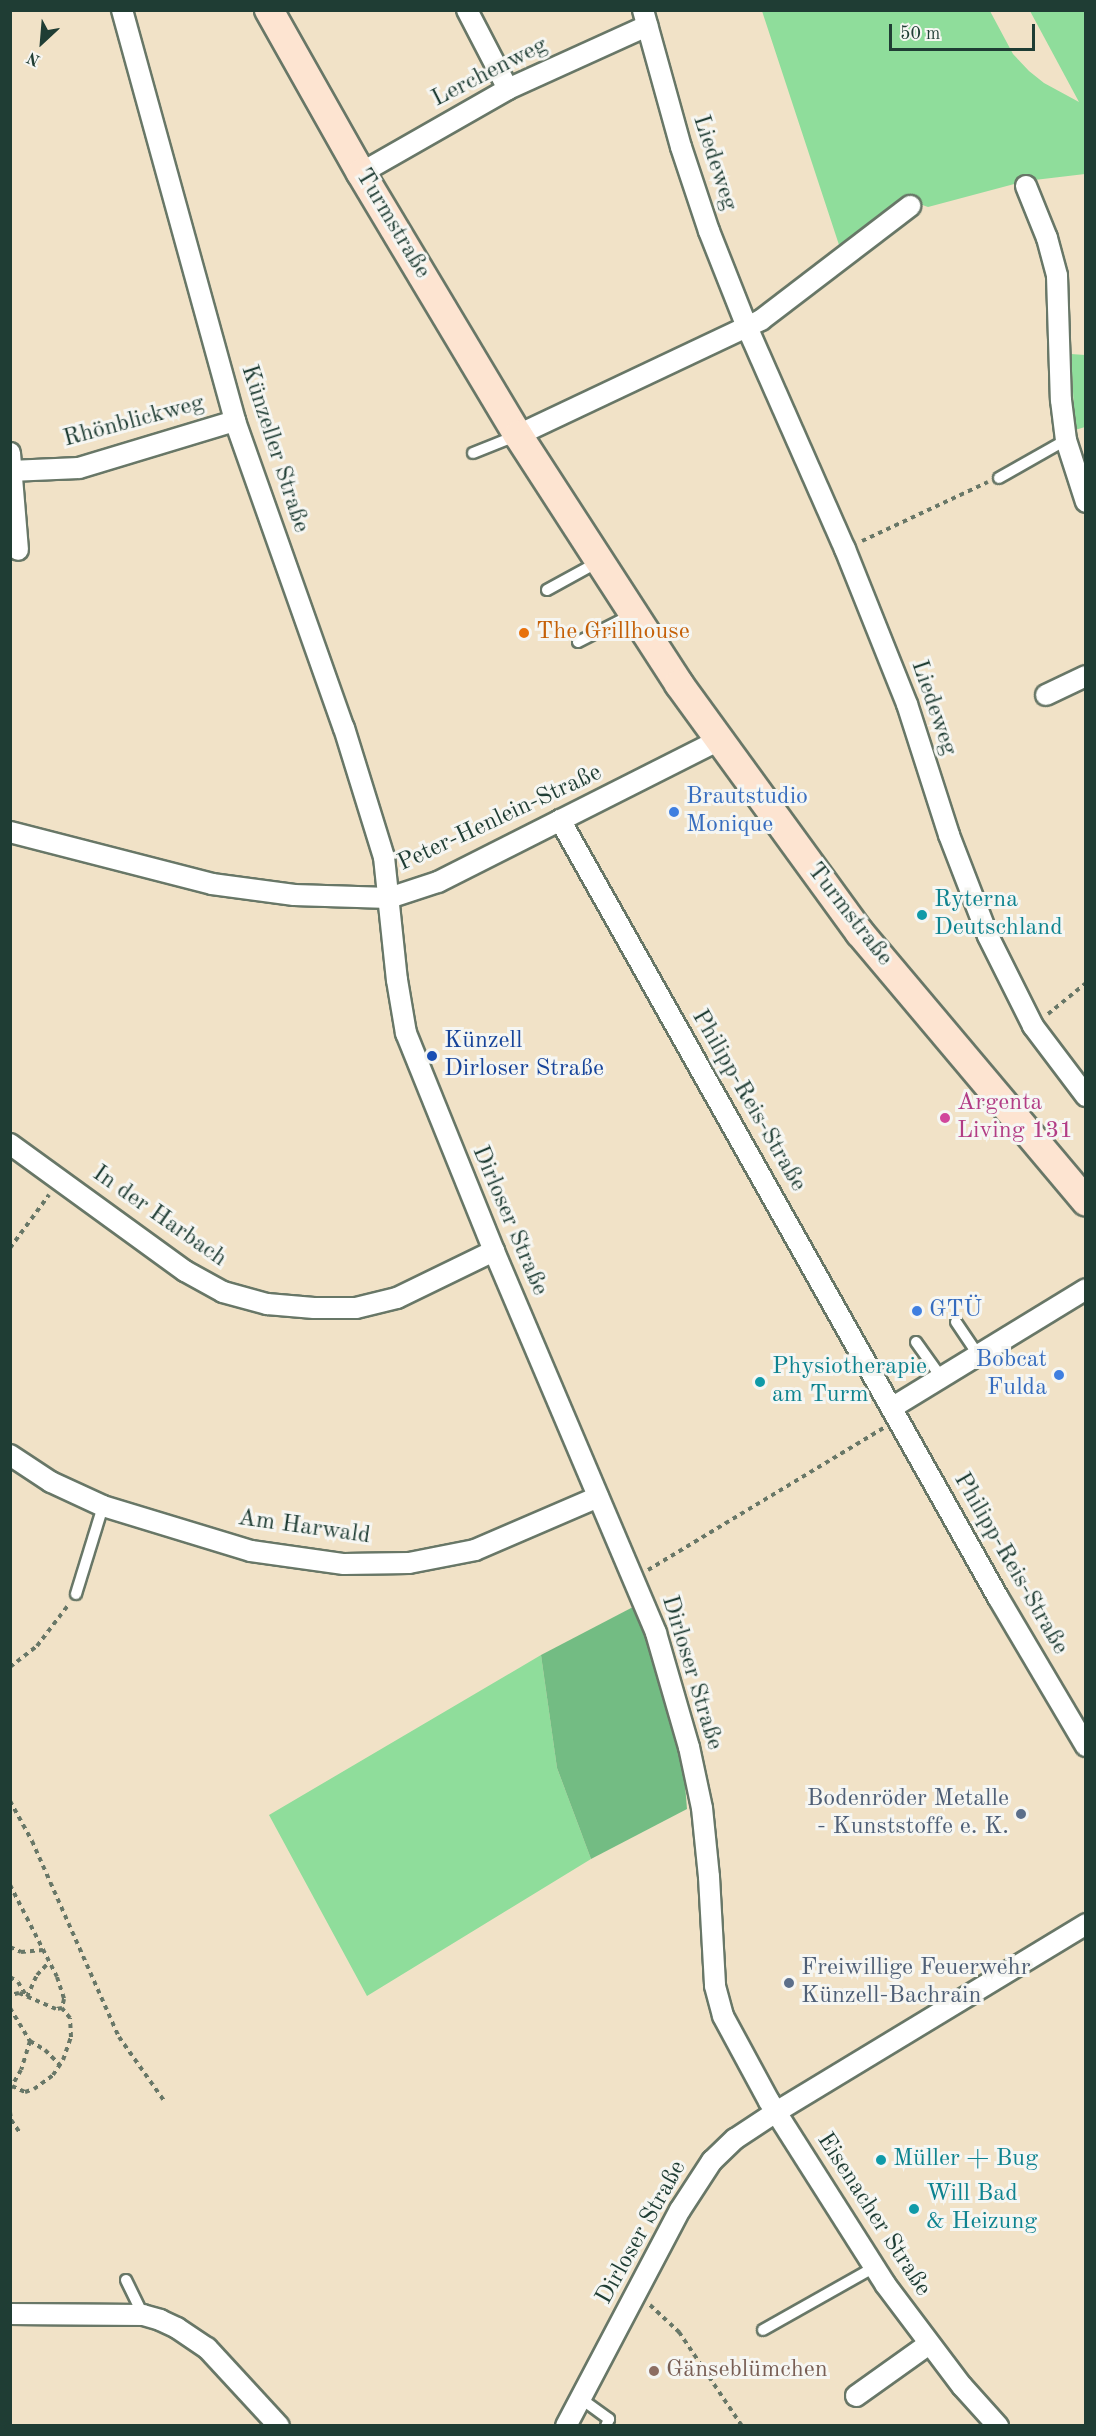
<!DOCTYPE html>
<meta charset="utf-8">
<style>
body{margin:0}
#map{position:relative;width:1096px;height:2436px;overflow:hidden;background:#f1e2c7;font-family:"Old Standard TT",serif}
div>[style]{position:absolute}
.green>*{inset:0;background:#8fdd9b}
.forest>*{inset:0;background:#73bc83}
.path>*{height:4px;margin-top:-2px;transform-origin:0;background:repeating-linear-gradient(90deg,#687767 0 4.5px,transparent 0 9px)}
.roads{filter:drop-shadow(2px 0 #687767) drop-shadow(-2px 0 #687767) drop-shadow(0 2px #687767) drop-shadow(0 -2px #687767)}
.lane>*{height:10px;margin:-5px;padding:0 5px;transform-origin:5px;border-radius:5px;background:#fff}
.street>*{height:20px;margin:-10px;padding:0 10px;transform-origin:10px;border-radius:10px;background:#fff}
.secondary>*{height:28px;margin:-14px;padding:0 14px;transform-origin:14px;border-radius:14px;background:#fde4d1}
.dots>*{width:16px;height:16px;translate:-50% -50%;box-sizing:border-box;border:3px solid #f6f6f2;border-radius:50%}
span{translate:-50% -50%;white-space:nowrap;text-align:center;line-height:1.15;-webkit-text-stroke:6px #f6f6f2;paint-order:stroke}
.street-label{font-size:24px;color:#1f3d34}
.food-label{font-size:24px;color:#c56008}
.left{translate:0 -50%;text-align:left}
.shop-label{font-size:24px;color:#366cbe}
.right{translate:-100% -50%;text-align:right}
.culture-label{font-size:24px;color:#0d838f}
.transit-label{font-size:24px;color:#164399}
.hotel-label{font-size:24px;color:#b23c85}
.service-label{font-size:24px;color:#4e5e75}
.education-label{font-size:24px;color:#785e54}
.frame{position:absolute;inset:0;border:12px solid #1f3d34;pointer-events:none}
.north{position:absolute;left:12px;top:12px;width:60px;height:60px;-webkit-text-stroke:4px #f6f6f2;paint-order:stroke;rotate:206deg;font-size:16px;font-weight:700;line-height:24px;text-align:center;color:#1f3d34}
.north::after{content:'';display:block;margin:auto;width:21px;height:27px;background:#1f3d34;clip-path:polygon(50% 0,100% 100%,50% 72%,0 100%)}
.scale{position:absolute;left:889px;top:24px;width:146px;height:27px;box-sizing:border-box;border:3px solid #1f3d34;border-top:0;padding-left:8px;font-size:18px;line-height:21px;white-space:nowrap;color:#1f3d34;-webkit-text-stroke:4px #f6f6f2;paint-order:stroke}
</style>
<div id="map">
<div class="green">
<i style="clip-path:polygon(762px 11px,990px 11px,1013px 54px,1029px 71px,1044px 83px,1079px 102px,1030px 11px,1085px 11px,1085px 174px,1026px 181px,928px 207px,908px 200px,841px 251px)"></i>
<i style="clip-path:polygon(1071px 354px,1085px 355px,1085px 427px,1075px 430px)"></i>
<i style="clip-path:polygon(541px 1655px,557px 1768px,591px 1859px,367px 1996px,269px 1815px)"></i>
</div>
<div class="forest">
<i style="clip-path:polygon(633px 1607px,651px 1647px,684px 1771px,687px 1809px,591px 1859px,557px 1768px,541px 1655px)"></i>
</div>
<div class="path">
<i style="left:862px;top:541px;width:139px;rotate:-25.1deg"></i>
<i style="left:1048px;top:1014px;width:49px;rotate:-39.2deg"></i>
<i style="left:10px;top:1248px;width:66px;rotate:-53.7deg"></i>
<i style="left:648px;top:1570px;width:275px;rotate:-31.1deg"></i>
<i style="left:10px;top:1667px;width:34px;rotate:-38deg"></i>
<i style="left:37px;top:1646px;width:53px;rotate:-52.7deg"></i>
<i style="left:10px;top:1801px;width:46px;rotate:61.2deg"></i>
<i style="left:32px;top:1841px;width:214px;rotate:66.1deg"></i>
<i style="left:119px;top:2037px;width:80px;rotate:54.7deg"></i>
<i style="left:10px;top:1885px;width:103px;rotate:62.9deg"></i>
<i style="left:57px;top:1977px;width:23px;rotate:72deg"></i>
<i style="left:64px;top:1999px;width:9px;rotate:103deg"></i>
<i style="left:62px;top:2008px;width:6px;rotate:171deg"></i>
<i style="left:56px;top:2009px;width:40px;rotate:-156.6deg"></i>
<i style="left:19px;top:1993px;width:9px;rotate:167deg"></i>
<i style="left:10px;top:1947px;width:12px;rotate:24deg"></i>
<i style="left:21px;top:1952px;width:22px;rotate:-5deg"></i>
<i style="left:10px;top:1977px;width:9px;rotate:32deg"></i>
<i style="left:18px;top:1982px;width:17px;rotate:59deg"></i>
<i style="left:27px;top:1997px;width:24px;rotate:-66deg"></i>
<i style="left:37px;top:1975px;width:18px;rotate:-47deg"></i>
<i style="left:10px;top:2008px;width:39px;rotate:59deg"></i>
<i style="left:30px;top:2041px;width:30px;rotate:107deg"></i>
<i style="left:21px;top:2070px;width:22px;rotate:120deg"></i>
<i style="left:30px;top:2041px;width:17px;rotate:31deg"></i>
<i style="left:45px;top:2050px;width:21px;rotate:45deg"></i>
<i style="left:12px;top:2086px;width:14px;rotate:25deg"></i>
<i style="left:25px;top:2092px;width:9px;rotate:-18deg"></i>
<i style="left:34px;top:2089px;width:24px;rotate:-36deg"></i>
<i style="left:53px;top:2075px;width:18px;rotate:-56deg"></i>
<i style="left:63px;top:2060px;width:24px;rotate:-71deg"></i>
<i style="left:71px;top:2037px;width:19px;rotate:-93deg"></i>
<i style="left:70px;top:2018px;width:13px;rotate:-129deg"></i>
<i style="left:10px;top:2112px;width:8px;rotate:83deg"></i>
<i style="left:11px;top:2120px;width:16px;rotate:55deg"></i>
<i style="left:650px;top:2305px;width:40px;rotate:43deg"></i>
<i style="left:679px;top:2332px;width:113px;rotate:56.2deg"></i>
</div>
<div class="roads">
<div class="lane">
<i style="left:473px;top:453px;width:48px;rotate:-21.8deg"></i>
<i style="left:999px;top:478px;width:77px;rotate:-29.6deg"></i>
<i style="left:547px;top:590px;width:58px;rotate:-28.8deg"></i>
<i style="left:578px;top:642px;width:62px;rotate:-27deg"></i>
<i style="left:956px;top:1322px;width:40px;rotate:56deg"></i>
<i style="left:916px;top:1342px;width:43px;rotate:54.5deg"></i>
<i style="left:76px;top:1594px;width:92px;rotate:-72.9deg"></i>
<i style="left:126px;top:2280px;width:39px;rotate:64deg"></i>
<i style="left:763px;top:2330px;width:129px;rotate:-29.4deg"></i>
<i style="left:580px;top:2398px;width:36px;rotate:36deg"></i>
<i style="left:609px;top:2419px;width:8px;rotate:113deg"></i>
</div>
<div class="street">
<i style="left:122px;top:10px;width:426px;rotate:74.6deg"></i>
<i style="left:235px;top:421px;width:326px;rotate:70.5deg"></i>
<i style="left:344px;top:728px;width:135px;rotate:72.8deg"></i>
<i style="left:384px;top:857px;width:124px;rotate:84deg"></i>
<i style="left:397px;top:980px;width:54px;rotate:80.4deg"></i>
<i style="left:406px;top:1033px;width:235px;rotate:68deg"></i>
<i style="left:494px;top:1251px;width:415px;rotate:67deg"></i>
<i style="left:656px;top:1633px;width:119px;rotate:73.9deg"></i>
<i style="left:689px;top:1747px;width:62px;rotate:78deg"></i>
<i style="left:702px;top:1808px;width:69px;rotate:84.2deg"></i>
<i style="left:709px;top:1877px;width:109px;rotate:86.8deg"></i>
<i style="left:715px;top:1986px;width:31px;rotate:75deg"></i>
<i style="left:723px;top:2016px;width:97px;rotate:61.6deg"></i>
<i style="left:769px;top:2101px;width:217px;rotate:57.6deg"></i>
<i style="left:885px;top:2284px;width:128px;rotate:53deg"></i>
<i style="left:962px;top:2386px;width:54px;rotate:48deg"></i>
<i style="left:467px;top:10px;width:89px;rotate:62.6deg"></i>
<i style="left:643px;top:10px;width:142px;rotate:74.5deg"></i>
<i style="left:681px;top:147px;width:89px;rotate:71.6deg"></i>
<i style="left:709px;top:231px;width:103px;rotate:68.4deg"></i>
<i style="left:747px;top:327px;width:243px;rotate:66.2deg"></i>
<i style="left:845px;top:549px;width:167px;rotate:68.2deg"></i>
<i style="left:907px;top:704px;width:138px;rotate:72.2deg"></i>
<i style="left:949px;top:835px;width:108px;rotate:68.9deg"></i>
<i style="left:988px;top:936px;width:101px;rotate:63.4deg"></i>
<i style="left:1033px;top:1026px;width:88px;rotate:52.9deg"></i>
<i style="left:361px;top:173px;width:169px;rotate:-29.7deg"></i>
<i style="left:508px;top:89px;width:153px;rotate:-24.4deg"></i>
<i style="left:1026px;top:186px;width:56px;rotate:68deg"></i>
<i style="left:1047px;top:238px;width:39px;rotate:75deg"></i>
<i style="left:1057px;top:276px;width:124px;rotate:88.2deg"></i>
<i style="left:1061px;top:400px;width:40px;rotate:82.9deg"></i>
<i style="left:1066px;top:440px;width:65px;rotate:72.1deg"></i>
<i style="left:518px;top:435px;width:269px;rotate:-25.3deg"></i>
<i style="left:761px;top:320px;width:188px;rotate:-37.4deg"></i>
<i style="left:10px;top:453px;width:97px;rotate:85.3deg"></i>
<i style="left:10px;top:471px;width:69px;rotate:-2.5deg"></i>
<i style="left:79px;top:468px;width:163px;rotate:-16.8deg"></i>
<i style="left:1046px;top:695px;width:44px;rotate:-25.4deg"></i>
<i style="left:560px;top:820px;width:894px;rotate:60.6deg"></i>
<i style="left:999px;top:1599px;width:171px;rotate:59.4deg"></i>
<i style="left:10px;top:832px;width:209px;rotate:14.4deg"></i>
<i style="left:212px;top:884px;width:83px;rotate:7.6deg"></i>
<i style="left:294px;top:895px;width:95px;rotate:1.8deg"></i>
<i style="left:389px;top:898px;width:52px;rotate:-18.1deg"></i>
<i style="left:438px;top:882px;width:315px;rotate:-26.8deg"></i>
<i style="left:10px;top:1144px;width:216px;rotate:36deg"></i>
<i style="left:185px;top:1271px;width:43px;rotate:28.9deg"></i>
<i style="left:223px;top:1292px;width:46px;rotate:15.3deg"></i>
<i style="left:267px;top:1304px;width:47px;rotate:4.9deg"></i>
<i style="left:314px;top:1308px;width:42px"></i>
<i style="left:356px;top:1308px;width:42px;rotate:-13.7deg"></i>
<i style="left:397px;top:1298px;width:108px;rotate:-25.9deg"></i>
<i style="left:893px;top:1407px;width:226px;rotate:-31.4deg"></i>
<i style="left:10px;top:1455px;width:49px;rotate:33.4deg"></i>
<i style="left:51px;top:1482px;width:57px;rotate:24.8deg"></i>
<i style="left:103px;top:1506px;width:155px;rotate:16.9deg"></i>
<i style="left:251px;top:1551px;width:94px;rotate:8deg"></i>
<i style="left:344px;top:1564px;width:65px;rotate:-0.9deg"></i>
<i style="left:409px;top:1563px;width:67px;rotate:-11.1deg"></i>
<i style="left:475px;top:1550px;width:134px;rotate:-23.3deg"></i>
<i style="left:10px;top:2314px;width:133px;rotate:0.4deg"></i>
<i style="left:143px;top:2315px;width:18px;rotate:16deg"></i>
<i style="left:160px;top:2320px;width:19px;rotate:25deg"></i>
<i style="left:177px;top:2328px;width:36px;rotate:34deg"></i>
<i style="left:207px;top:2348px;width:106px;rotate:47.3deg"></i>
<i style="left:856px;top:2396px;width:90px;rotate:-35.5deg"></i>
<i style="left:566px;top:2426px;width:244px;rotate:-62.2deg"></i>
<i style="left:680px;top:2210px;width:59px;rotate:-56.9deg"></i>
<i style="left:712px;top:2161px;width:32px;rotate:-44deg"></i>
<i style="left:735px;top:2139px;width:49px;rotate:-33.4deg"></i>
<i style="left:776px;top:2112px;width:363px;rotate:-31.2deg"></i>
</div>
<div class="secondary">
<i style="left:269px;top:10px;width:187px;rotate:60.6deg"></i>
<i style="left:361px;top:173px;width:305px;rotate:59.1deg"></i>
<i style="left:518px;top:435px;width:297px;rotate:57.1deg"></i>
<i style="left:679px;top:684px;width:308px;rotate:54deg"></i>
<i style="left:860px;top:933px;width:351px;rotate:49.9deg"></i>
</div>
</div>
<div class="dots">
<i style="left:524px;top:633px;background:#e8710a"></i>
<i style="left:674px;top:812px;background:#3f7fe0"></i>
<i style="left:922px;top:915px;background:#0f9aa8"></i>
<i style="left:432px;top:1056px;background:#1a4fb4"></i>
<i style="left:945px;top:1118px;background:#d1479c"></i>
<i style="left:917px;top:1311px;background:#3f7fe0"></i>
<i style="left:1059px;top:1375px;background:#3f7fe0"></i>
<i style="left:760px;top:1382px;background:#0f9aa8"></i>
<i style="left:1021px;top:1814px;background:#5c6f8a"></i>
<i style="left:789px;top:1983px;background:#5c6f8a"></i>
<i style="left:881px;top:2160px;background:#0f9aa8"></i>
<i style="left:914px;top:2209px;background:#0f9aa8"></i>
<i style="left:654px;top:2371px;background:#8d6e63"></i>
</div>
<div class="street-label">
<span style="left:490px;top:73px;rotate:-27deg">Lerchenweg</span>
<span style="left:714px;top:163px;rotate:72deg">Liedeweg</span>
<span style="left:392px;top:224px;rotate:59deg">Turmstraße</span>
<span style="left:134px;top:422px;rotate:-15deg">Rhönblickweg</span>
<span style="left:274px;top:449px;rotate:72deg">Künzeller Straße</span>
<span style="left:933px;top:708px;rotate:71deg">Liedeweg</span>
<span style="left:500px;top:819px;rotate:-25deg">Peter-Henlein-Straße</span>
<span style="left:849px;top:915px;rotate:52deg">Turmstraße</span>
<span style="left:748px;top:1101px;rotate:60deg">Philipp-Reis-Straße</span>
<span style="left:159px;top:1217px;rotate:35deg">In der Harbach</span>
<span style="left:509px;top:1221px;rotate:67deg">Dirloser Straße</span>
<span style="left:304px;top:1528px;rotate:8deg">Am Harwald</span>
<span style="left:1010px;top:1564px;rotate:60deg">Philipp-Reis-Straße</span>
<span style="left:691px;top:1673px;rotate:73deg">Dirloser Straße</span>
<span style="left:873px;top:2215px;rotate:57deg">Eisenacher Straße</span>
<span style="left:642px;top:2233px;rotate:-61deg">Dirloser Straße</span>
</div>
<div class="food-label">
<span class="left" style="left:536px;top:633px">The Grillhouse</span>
</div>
<div class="shop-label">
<span class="left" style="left:686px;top:812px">Brautstudio<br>Monique</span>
<span class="left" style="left:929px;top:1311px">GTÜ</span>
<span class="right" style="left:1047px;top:1375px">Bobcat<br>Fulda</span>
</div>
<div class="culture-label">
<span class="left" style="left:934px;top:915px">Ryterna<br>Deutschland</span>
<span class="left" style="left:772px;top:1382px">Physiotherapie<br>am Turm</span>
<span class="left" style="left:893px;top:2160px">Müller + Bug</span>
<span class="left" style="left:926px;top:2209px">Will Bad<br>&amp; Heizung</span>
</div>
<div class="transit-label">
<span class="left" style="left:444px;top:1056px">Künzell<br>Dirloser Straße</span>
</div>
<div class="hotel-label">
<span class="left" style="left:957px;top:1118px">Argenta<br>Living 131</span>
</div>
<div class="service-label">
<span class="right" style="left:1009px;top:1814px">Bodenröder Metalle<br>- Kunststoffe e. K.</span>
<span class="left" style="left:801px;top:1983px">Freiwillige Feuerwehr<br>Künzell-Bachrain</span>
</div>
<div class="education-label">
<span class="left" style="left:666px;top:2371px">Gänseblümchen</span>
</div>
<div class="frame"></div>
<div class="north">N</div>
<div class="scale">50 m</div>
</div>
